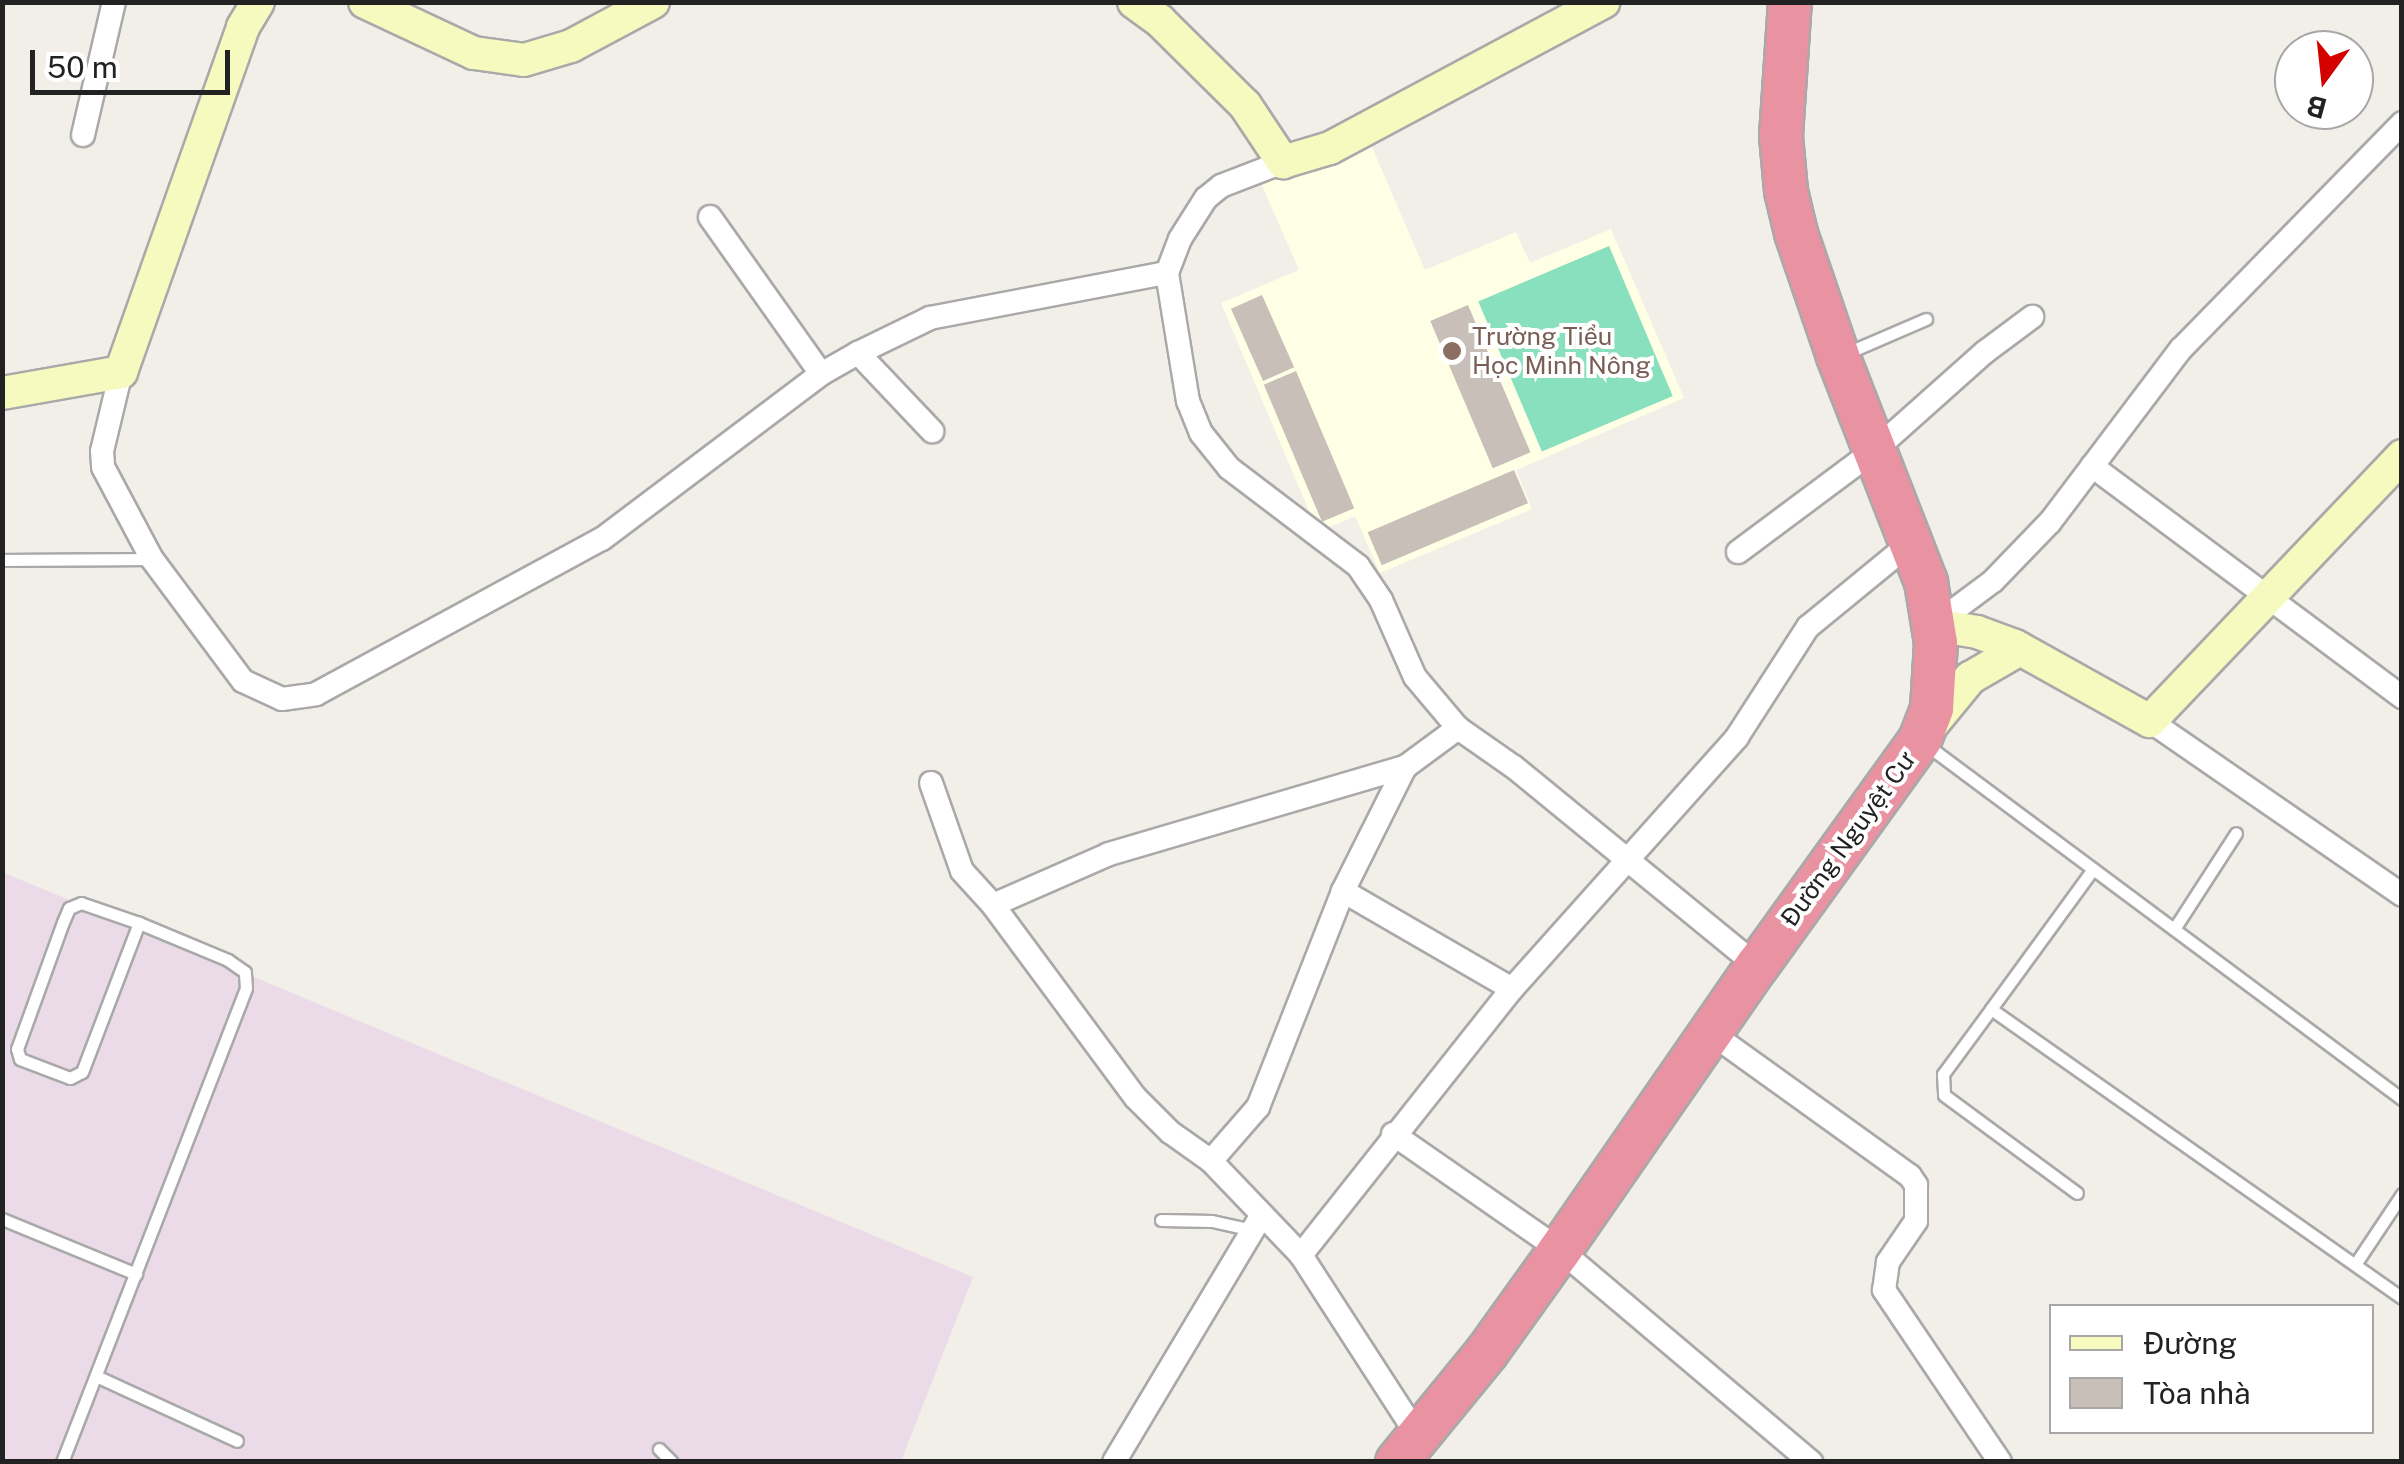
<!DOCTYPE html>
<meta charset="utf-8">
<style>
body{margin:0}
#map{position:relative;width:2404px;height:1464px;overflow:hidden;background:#f2efe9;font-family:"Public Sans",sans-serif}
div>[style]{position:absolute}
.industrial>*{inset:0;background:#ebdbe8}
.education>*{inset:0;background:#ffffe5}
.pitch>*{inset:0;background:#88e0be;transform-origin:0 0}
.building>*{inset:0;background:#c7bfb8;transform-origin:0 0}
.roads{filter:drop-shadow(2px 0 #a9a9a9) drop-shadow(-2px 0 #a9a9a9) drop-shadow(0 2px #a9a9a9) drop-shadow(0 -2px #a9a9a9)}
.lane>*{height:11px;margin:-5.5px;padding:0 5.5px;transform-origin:5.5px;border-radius:5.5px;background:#fff}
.street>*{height:22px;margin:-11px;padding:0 11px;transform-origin:11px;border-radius:11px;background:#fff}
.secondary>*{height:32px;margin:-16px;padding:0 16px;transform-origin:16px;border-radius:16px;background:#f7fabf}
.highway>*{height:42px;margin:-21px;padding:0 21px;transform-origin:21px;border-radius:21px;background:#e892a2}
.dots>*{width:28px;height:28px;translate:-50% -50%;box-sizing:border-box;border:5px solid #fff;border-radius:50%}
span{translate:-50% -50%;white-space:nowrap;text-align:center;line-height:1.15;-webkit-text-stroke:8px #fff;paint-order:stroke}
.education-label{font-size:25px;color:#785e54}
.left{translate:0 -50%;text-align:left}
.street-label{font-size:25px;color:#222}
.frame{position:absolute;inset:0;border:5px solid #222;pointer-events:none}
.legend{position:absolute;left:2049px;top:1304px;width:325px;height:130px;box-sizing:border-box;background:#fff;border:2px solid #a7a7a7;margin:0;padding:12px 18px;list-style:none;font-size:30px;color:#222}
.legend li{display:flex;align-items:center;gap:20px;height:50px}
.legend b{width:50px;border:2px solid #a7a7a7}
.north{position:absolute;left:2274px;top:30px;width:100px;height:100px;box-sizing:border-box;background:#fff;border:2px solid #a7a7a7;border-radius:50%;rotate:195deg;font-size:28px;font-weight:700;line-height:40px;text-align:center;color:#222}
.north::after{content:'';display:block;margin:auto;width:35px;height:45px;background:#d40000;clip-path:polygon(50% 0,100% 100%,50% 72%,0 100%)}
.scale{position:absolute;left:30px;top:50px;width:200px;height:45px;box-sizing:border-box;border:5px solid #222;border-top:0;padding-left:12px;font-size:30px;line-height:35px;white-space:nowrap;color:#222;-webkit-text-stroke:8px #fff;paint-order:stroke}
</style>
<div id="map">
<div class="industrial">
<i style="clip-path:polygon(2px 872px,973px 1277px,901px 1461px,3px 1461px)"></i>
</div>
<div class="education">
<i style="clip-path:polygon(1368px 138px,1425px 270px,1516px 232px,1530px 263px,1611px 229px,1684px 398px,1516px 470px,1532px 509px,1380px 573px,1355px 516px,1318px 532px,1221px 303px,1299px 270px,1261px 183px)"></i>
</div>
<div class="pitch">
<i style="left:1609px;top:246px;width:163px;height:142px;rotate:67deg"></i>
</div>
<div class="building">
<i style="left:1262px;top:295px;width:79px;height:34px;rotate:66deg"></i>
<i style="left:1468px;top:305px;width:160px;height:41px;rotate:67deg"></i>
<i style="left:1296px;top:371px;width:149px;height:35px;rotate:67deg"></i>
<i style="left:1514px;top:470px;width:36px;height:159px;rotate:67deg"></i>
</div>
<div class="roads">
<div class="lane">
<i style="left:1847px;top:353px;width:86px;rotate:-23.3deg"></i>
<i style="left:2px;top:560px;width:150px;rotate:-0.4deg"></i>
<i style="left:1928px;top:746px;width:591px;rotate:36.68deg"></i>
<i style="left:2093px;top:869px;width:173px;rotate:126.1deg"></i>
<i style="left:1991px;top:1009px;width:502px;rotate:35.11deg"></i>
<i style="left:2174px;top:929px;width:114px;rotate:-57.1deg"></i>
<i style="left:1991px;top:1009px;width:81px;rotate:126.4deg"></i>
<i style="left:1943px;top:1074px;width:21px;rotate:87deg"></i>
<i style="left:1944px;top:1095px;width:165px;rotate:36.4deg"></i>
<i style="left:2px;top:1219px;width:145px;rotate:22.3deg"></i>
<i style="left:1161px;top:1220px;width:51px;rotate:1.1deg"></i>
<i style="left:1212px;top:1221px;width:42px;rotate:12.4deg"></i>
<i style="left:2356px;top:1263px;width:83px;rotate:-56.3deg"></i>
<i style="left:96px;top:1376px;width:155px;rotate:24.7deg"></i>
<i style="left:659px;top:1449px;width:18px;rotate:45deg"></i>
<i style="left:62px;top:1462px;width:508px;rotate:-68.78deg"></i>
<i style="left:246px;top:988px;width:16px;rotate:-94deg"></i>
<i style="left:245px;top:972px;width:21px;rotate:-145deg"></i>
<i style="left:228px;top:960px;width:96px;rotate:-157.4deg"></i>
<i style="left:139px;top:923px;width:61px;rotate:-161deg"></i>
<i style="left:81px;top:903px;width:13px;rotate:157deg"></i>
<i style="left:69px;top:908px;width:15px;rotate:113deg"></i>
<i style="left:63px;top:922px;width:135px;rotate:109.9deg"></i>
<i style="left:17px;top:1049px;width:10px;rotate:73deg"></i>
<i style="left:20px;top:1059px;width:53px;rotate:20.8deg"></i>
<i style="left:70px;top:1078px;width:13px;rotate:-27deg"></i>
<i style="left:82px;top:1072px;width:160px;rotate:-69.1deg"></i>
</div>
<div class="street">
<i style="left:83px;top:135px;width:137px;rotate:-76.9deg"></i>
<i style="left:1283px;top:162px;width:66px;rotate:158.8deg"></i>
<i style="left:1221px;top:186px;width:19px;rotate:141deg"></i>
<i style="left:1206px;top:198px;width:49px;rotate:122.4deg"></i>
<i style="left:1180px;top:239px;width:36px;rotate:111deg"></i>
<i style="left:1167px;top:273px;width:130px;rotate:80.7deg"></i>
<i style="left:1188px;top:401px;width:35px;rotate:68deg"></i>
<i style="left:1201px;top:433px;width:45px;rotate:51.3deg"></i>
<i style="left:1229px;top:468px;width:162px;rotate:37.2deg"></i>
<i style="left:1358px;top:566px;width:41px;rotate:55.9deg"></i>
<i style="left:1381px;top:600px;width:84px;rotate:66.2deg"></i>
<i style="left:1415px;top:677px;width:67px;rotate:49.9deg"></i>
<i style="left:1458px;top:728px;width:68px;rotate:34.9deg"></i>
<i style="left:1514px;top:767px;width:314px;rotate:39.3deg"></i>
<i style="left:710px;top:217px;width:192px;rotate:54.7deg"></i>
<i style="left:858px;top:353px;width:108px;rotate:46.5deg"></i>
<i style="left:121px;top:372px;width:81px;rotate:103.5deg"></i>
<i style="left:102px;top:451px;width:16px;rotate:86deg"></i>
<i style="left:103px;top:467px;width:104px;rotate:62deg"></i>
<i style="left:152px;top:559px;width:152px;rotate:53.3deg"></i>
<i style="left:243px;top:681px;width:43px;rotate:24.8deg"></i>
<i style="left:282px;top:699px;width:34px;rotate:-8deg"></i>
<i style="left:316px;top:694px;width:325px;rotate:-28.5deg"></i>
<i style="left:602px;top:539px;width:274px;rotate:-37deg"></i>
<i style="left:821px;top:374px;width:43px;rotate:-29.6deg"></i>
<i style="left:858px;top:353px;width:80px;rotate:-25.9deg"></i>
<i style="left:930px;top:318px;width:241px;rotate:-10.8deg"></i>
<i style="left:2092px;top:466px;width:387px;rotate:36.7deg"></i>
<i style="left:1738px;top:552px;width:172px;rotate:-36.7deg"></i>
<i style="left:1876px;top:449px;width:146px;rotate:-41.7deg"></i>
<i style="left:1985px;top:352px;width:59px;rotate:-36.7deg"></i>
<i style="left:1934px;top:625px;width:74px;rotate:-36.7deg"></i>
<i style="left:1993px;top:581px;width:82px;rotate:-46deg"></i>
<i style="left:2050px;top:522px;width:217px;rotate:-52.9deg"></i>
<i style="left:2181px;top:349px;width:316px;rotate:-45.6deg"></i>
<i style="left:2150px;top:721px;width:306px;rotate:34.6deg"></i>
<i style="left:931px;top:783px;width:93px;rotate:70.6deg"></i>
<i style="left:962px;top:871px;width:46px;rotate:47.6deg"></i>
<i style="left:1343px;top:891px;width:195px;rotate:30.1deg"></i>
<i style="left:1711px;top:1033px;width:245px;rotate:35.7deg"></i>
<i style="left:1910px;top:1176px;width:11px;rotate:56deg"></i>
<i style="left:1916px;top:1185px;width:36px;rotate:90deg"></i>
<i style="left:1916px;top:1221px;width:50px;rotate:124.3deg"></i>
<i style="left:1888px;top:1262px;width:28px;rotate:98deg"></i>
<i style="left:1884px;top:1290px;width:207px;rotate:56deg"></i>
<i style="left:1393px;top:1134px;width:203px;rotate:34.8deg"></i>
<i style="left:1560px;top:1250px;width:329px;rotate:40.2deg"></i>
<i style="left:1211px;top:1161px;width:72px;rotate:-49deg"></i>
<i style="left:1258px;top:1107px;width:232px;rotate:-68.5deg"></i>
<i style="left:1343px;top:891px;width:139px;rotate:-63.4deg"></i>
<i style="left:1301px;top:1255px;width:340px;rotate:-51.6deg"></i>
<i style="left:1512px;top:989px;width:338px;rotate:-48.2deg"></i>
<i style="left:1737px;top:737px;width:131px;rotate:-57.2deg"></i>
<i style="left:1808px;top:627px;width:136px;rotate:-39.3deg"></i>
<i style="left:1418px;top:1436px;width:216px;rotate:-122.9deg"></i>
<i style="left:1301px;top:1255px;width:130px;rotate:-133.8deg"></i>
<i style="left:1211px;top:1161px;width:50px;rotate:-144.7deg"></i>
<i style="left:1170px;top:1132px;width:49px;rotate:-135deg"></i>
<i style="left:1135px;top:1097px;width:239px;rotate:-126.5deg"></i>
<i style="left:993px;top:905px;width:127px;rotate:-23.7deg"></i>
<i style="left:1109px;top:854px;width:309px;rotate:-16.4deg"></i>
<i style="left:1405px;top:767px;width:66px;rotate:-36.3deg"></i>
<i style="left:1114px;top:1462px;width:287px;rotate:-59.1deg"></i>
</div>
<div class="secondary">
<i style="left:365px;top:2px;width:120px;rotate:25.1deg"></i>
<i style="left:474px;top:53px;width:50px;rotate:8deg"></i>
<i style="left:524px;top:60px;width:49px;rotate:-16.6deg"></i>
<i style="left:571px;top:46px;width:93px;rotate:-28.2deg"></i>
<i style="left:1134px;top:2px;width:32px;rotate:36deg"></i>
<i style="left:1160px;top:21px;width:120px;rotate:44.7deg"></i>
<i style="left:1245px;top:105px;width:69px;rotate:56.3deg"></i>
<i style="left:1283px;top:162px;width:49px;rotate:-16.6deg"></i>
<i style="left:1330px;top:148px;width:310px;rotate:-28.1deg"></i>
<i style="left:2px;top:393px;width:121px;rotate:-10deg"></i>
<i style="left:121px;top:372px;width:366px;rotate:-70.5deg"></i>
<i style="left:243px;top:27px;width:29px;rotate:-59deg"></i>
<i style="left:1934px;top:625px;width:44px;rotate:9.2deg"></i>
<i style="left:1977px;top:632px;width:40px;rotate:20.2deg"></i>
<i style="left:2015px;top:646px;width:154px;rotate:29.1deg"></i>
<i style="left:2150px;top:721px;width:366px;rotate:-46.4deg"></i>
<i style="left:1929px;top:728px;width:65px;rotate:-50.6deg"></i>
<i style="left:1970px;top:678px;width:58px;rotate:-30.1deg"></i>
</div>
<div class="highway">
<i style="left:1397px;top:1462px;width:142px;rotate:-50.7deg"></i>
<i style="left:1487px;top:1352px;width:125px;rotate:-54.4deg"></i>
<i style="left:1560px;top:1250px;width:346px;rotate:-55.3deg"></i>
<i style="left:1757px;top:966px;width:279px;rotate:-54.2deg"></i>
<i style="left:1920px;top:740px;width:34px;rotate:-69deg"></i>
<i style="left:1932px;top:708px;width:65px;rotate:-86.5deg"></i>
<i style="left:1936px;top:643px;width:62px;rotate:-99.3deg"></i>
<i style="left:1926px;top:582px;width:243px;rotate:-111.3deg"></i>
<i style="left:1838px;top:356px;width:130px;rotate:-108.9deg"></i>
<i style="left:1796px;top:233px;width:43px;rotate:-103.4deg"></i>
<i style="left:1786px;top:191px;width:55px;rotate:-95.2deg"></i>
<i style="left:1781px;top:136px;width:134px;rotate:-86.2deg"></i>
</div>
</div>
<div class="dots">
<i style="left:1452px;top:351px;background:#8d6e63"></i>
</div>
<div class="education-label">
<span class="left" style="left:1472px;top:351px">Trường Tiểu<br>Học Minh Nông</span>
</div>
<div class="street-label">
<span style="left:1848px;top:839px;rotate:-54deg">Đường Nguyệt Cư</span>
</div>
<div class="frame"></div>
<ul class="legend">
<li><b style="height:12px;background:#f7fabf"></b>Đường</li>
<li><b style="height:28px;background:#c7bfb8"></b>Tòa nhà</li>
</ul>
<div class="north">B</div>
<div class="scale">50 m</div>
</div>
